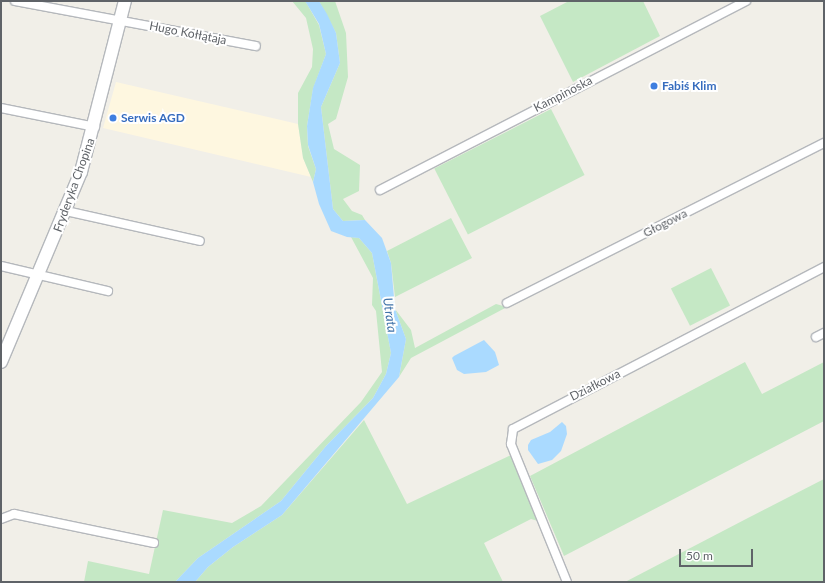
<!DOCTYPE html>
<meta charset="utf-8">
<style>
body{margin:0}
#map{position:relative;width:825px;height:583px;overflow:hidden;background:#f1efe8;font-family:Lato,sans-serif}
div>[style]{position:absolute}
.commercial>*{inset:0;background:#fef7e0}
.green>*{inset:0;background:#c5e8c5;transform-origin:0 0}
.water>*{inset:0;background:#aadaff}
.roads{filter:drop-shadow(1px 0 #b5b8bc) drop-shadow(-1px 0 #b5b8bc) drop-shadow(0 1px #b5b8bc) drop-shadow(0 -1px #b5b8bc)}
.minor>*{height:8px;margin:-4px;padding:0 4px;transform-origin:4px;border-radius:4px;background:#fff}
.secondary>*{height:12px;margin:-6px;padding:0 6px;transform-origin:6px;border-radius:6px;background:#fff}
.dots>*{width:11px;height:11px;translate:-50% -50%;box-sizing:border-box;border:2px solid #fff;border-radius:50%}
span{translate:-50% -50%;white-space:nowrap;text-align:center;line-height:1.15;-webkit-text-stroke:4px #fff;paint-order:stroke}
.street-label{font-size:12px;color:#5f6368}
.shop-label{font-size:12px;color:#366cbe;font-weight:700}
.left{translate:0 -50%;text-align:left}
.water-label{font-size:13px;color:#4174aa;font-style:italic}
.frame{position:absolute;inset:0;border:2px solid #5f6368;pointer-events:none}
.scale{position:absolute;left:679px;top:549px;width:74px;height:18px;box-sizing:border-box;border:2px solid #5f6368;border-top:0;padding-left:5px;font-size:12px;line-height:14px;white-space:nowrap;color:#5f6368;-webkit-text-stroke:3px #fff;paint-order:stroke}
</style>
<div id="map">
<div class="commercial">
<i style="clip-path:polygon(116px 82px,298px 124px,303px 158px,311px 177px,103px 128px)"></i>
</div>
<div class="green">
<i style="clip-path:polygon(292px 1px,305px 1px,307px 4px,319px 25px,326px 54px,313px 89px,307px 126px,308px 146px,316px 169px,313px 182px,303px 158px,298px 124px,298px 93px,312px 67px,313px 49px,306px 18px)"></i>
<i style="clip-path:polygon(319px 1px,335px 1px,346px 33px,348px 77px,336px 119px,328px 124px,334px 149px,360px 165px,359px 191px,343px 199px,352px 211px,362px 215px,365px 220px,343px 221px,333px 209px,321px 107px,340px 63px,336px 33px)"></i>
<i style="clip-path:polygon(569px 1px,643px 1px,660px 36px,573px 82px,540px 16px)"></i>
<i style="left:551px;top:109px;width:74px;height:131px;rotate:63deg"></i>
<i style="clip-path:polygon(451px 218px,472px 258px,395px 297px,391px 263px,387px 251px)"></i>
<i style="clip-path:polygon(351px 237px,359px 238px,372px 253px,391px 353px,386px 374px,373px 398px,326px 446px,281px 501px,198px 558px,175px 582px,84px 582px,88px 561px,149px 574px,163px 510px,232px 523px,261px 506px,361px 402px,382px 372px,376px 311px,372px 305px,373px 278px)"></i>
<i style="left:711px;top:268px;width:42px;height:45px;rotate:63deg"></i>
<i style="clip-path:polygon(496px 304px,507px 307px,411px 358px,399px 377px,406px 339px,395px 309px,411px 330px,415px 348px)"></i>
<i style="clip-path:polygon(745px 362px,762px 394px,824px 362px,824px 421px,564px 556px,530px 476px)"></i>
<i style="clip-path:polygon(364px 420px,407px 504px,511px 455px,538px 521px,531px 519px,484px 543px,503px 582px,195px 582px,208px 567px,233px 547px,282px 515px)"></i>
<i style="clip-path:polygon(824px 479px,824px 582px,625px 582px,746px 519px)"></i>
</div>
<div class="water">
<i style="clip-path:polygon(305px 1px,319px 1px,327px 14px,336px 33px,340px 63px,321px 107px,333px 209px,343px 221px,365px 220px,382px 238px,391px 263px,395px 309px,406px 339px,399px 377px,282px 515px,233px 547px,208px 567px,195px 582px,175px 582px,198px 558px,281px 501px,326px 446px,373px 398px,386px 374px,391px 353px,372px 253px,359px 238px,347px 237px,331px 231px,319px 204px,313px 182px,316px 169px,308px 145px,307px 126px,313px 88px,326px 54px,319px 24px)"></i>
<i style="clip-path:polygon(484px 340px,495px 352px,499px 365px,486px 372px,464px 374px,457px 370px,452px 358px,454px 356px)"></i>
<i style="clip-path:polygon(562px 422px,566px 426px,567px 434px,561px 451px,552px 460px,538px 464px,528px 450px,528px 445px,531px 440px,550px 432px)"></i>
</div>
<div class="roads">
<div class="minor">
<i style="left:15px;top:1px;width:245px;rotate:10.6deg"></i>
<i style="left:1px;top:108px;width:96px;rotate:11.4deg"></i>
<i style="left:380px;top:190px;width:412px;rotate:-27.3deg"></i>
<i style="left:66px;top:211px;width:137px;rotate:12.6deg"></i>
<i style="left:1px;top:266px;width:110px;rotate:13.2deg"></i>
<i style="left:507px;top:303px;width:355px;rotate:-26.8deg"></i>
<i style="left:816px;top:337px;width:9px;rotate:-27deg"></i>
<i style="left:1px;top:519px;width:14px;rotate:-21deg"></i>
<i style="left:14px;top:514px;width:143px;rotate:11.7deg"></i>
<i style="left:567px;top:582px;width:149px;rotate:-112.1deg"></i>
<i style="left:511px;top:444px;width:15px;rotate:-82deg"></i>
<i style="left:513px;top:429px;width:351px;rotate:-27.5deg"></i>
</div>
<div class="secondary">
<i style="left:1px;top:362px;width:206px;rotate:-67.2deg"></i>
<i style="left:81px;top:172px;width:177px;rotate:-75.6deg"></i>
</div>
</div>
<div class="dots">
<i style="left:654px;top:86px;background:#3f7fe0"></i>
<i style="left:113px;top:118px;background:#3f7fe0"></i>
</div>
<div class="street-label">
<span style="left:188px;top:33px;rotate:11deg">Hugo Kołłątaja</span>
<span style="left:563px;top:94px;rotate:-27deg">Kampinoska</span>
<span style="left:74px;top:185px;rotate:-70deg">Fryderyka Chopina</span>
<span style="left:665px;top:223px;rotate:-27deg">Głogowa</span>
<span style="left:595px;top:385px;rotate:-27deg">Działkowa</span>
</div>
<div class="shop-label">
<span class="left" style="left:662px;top:86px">Fabiś Klim</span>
<span class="left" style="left:121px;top:118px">Serwis AGD</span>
</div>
<div class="water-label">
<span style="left:390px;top:315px;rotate:82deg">Utrata</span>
</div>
<div class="frame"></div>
<div class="scale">50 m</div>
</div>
